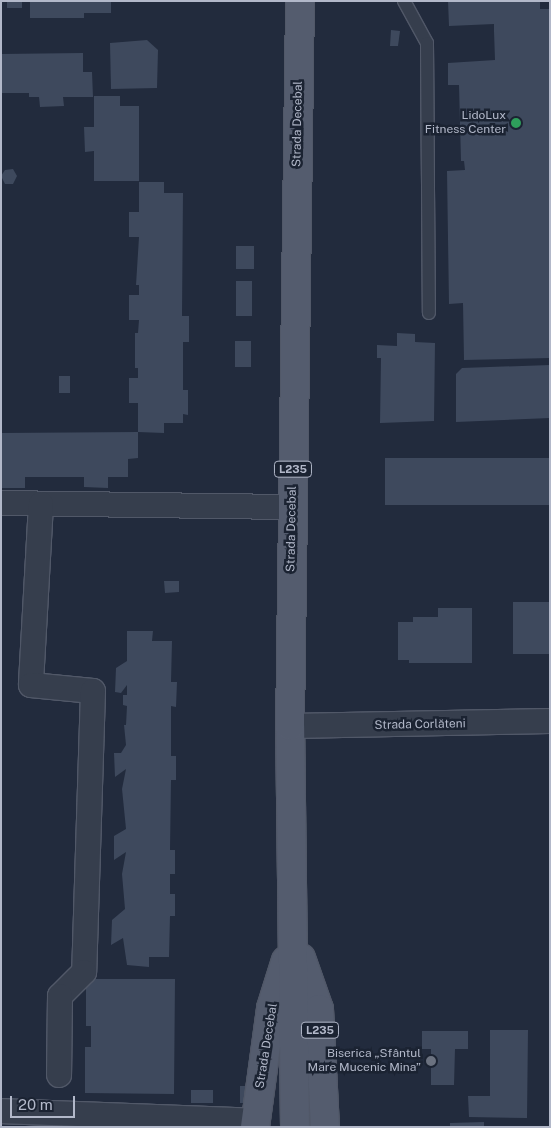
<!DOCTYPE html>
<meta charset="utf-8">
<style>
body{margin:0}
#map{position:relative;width:551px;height:1128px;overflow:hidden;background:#222b3d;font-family:"Public Sans",sans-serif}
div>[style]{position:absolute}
.building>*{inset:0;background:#3e495d;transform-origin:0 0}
.roads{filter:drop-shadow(1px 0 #515868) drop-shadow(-1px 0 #515868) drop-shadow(0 1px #515868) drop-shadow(0 -1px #515868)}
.lane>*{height:12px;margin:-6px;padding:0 6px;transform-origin:6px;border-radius:6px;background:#363e4d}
.street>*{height:24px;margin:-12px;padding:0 12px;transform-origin:12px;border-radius:12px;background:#363e4d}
.primary>*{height:28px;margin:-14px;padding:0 14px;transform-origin:14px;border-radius:14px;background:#545c6e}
.dots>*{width:14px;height:14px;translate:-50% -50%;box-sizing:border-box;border:2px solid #1b2332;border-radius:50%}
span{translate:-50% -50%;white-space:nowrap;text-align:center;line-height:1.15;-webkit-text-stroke:5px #1b2332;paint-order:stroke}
.shield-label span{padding:1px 4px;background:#1b2332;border:1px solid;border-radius:4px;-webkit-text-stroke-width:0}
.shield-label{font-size:11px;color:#b2b8c9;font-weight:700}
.poi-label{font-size:12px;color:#b2b8c9}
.right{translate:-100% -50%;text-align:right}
.street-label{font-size:12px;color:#b2b8c9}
.frame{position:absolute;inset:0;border:2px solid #b2b8c9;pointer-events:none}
.scale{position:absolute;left:10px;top:1096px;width:65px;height:22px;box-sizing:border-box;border:2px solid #b2b8c9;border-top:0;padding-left:6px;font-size:15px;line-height:18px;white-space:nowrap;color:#b2b8c9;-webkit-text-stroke:4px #1b2332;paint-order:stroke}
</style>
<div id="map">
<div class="building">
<i style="left:7px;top:1px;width:15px;height:7px"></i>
<i style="clip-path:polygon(30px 1px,111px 1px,111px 13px,84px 13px,84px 18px,30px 18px)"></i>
<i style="clip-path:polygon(448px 1px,540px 1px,540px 9px,550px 9px,550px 358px,464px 360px,463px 303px,449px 304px,447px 171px,465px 170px,464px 161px,461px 161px,459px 85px,448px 85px,448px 63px,495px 60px,494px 31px,494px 24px,449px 26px)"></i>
<i style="clip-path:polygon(391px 30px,400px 31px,398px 46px,390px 46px)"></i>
<i style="clip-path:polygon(147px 40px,158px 50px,157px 88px,111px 89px,110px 43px)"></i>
<i style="clip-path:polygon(83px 53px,83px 72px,92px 72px,93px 97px,63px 97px,64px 106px,40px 107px,39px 97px,29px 97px,29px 93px,1px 93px,1px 54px)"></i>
<i style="clip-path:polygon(94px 96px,120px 96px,120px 106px,139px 106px,139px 181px,94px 181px,94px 151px,85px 152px,84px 127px,94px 127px)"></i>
<i style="clip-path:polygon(13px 169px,17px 176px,13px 184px,5px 184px,1px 176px,5px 170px)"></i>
<i style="clip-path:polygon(139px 182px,164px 182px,164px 193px,183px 193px,182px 316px,189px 316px,189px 342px,183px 342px,183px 390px,188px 390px,188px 415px,183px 414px,183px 423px,164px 423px,164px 433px,138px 432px,138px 403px,129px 403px,129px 378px,138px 378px,138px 368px,135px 368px,135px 333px,138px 333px,139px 320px,129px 320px,129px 295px,139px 295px,139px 285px,136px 285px,139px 237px,129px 237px,129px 212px,139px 212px)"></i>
<i style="left:236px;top:246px;width:18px;height:23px"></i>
<i style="left:236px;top:281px;width:16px;height:35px"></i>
<i style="clip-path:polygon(397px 333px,415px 334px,415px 342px,435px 343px,434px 421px,380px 423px,381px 358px,377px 358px,377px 345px,397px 346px)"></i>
<i style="left:235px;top:341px;width:16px;height:26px"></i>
<i style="clip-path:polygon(550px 365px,550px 418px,456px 422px,456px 374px,462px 368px)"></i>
<i style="left:59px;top:376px;width:11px;height:17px"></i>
<i style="clip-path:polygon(138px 432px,138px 458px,128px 459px,128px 477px,108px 477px,108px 488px,84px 487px,84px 477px,25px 477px,25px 488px,1px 488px,1px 433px)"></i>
<i style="left:385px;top:458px;width:165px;height:47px"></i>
<i style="clip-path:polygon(164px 581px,179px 581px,179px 592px,165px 593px)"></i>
<i style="left:513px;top:602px;width:37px;height:52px"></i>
<i style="clip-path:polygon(438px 608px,472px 608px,472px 663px,409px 663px,409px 660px,398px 660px,398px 622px,413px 622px,413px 617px,438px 617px)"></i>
<i style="clip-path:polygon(127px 631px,153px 631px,152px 641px,172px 641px,171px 682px,177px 682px,176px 707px,171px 706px,171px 756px,176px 756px,176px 780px,171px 780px,170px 850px,175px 850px,175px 874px,170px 874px,170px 894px,175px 894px,175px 916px,170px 916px,169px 957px,149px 957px,149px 967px,127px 965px,123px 938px,111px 945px,112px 920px,125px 909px,122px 874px,126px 852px,114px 860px,114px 836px,126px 829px,122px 789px,126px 769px,115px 777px,114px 753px,121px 753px,126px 745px,124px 725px,126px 725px,127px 706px,123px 705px,123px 695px,127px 695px,127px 685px,121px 693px,115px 692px,116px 668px,127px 661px)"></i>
<i style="clip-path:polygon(86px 979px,175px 979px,174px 1094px,85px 1093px,85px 1047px,91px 1047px,91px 1026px,86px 1026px)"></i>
<i style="clip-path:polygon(490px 1030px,528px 1030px,527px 1118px,469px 1117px,468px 1096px,490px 1096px)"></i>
<i style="clip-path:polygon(422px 1031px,468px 1031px,468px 1049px,455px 1049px,454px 1085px,431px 1085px,431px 1049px,422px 1049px)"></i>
<i style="left:240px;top:1086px;width:9px;height:17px"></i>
<i style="left:191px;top:1090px;width:22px;height:13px"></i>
<i style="clip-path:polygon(484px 1122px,484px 1127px,450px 1127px,450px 1123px)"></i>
</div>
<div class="roads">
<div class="lane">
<i style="left:404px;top:1px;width:48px;rotate:61.3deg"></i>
<i style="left:427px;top:43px;width:270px;rotate:89.6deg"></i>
</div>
<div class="street">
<i style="left:1px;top:503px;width:292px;rotate:0.8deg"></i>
<i style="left:41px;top:504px;width:181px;rotate:93.2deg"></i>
<i style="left:31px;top:685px;width:62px;rotate:5.5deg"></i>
<i style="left:93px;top:691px;width:281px;rotate:91.8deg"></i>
<i style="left:84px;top:972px;width:34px;rotate:135deg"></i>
<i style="left:60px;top:996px;width:79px;rotate:90.7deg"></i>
<i style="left:290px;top:726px;width:260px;rotate:-1.1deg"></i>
<i style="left:1px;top:1111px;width:255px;rotate:2.2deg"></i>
</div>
<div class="primary">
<i style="left:301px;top:958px;width:54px;rotate:70.6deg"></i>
<i style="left:319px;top:1009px;width:118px;rotate:87.1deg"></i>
<i style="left:255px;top:1127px;width:120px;rotate:-82.3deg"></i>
<i style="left:271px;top:1008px;width:50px;rotate:-72.6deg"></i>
<i style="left:295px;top:1127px;width:401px;rotate:-90.7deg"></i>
<i style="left:290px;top:726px;width:725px;rotate:-89.21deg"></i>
</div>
</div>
<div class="dots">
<i style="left:516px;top:123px;background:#2e9e5b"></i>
<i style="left:431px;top:1061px;background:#6b7280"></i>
</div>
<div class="shield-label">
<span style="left:293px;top:469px">L235</span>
<span style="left:320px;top:1030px">L235</span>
</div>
<div class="poi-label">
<span class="right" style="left:506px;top:123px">LidoLux<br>Fitness Center</span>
<span class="right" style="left:421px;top:1061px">Biserica „Sfântul<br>Mare Mucenic Mina”</span>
</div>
<div class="street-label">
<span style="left:298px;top:124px;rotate:-89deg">Strada Decebal</span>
<span style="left:292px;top:529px;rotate:-89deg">Strada Decebal</span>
<span style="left:420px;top:725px;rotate:-1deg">Strada Corlăteni</span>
<span style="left:267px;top:1046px;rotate:-81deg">Strada Decebal</span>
</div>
<div class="frame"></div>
<div class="scale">20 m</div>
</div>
